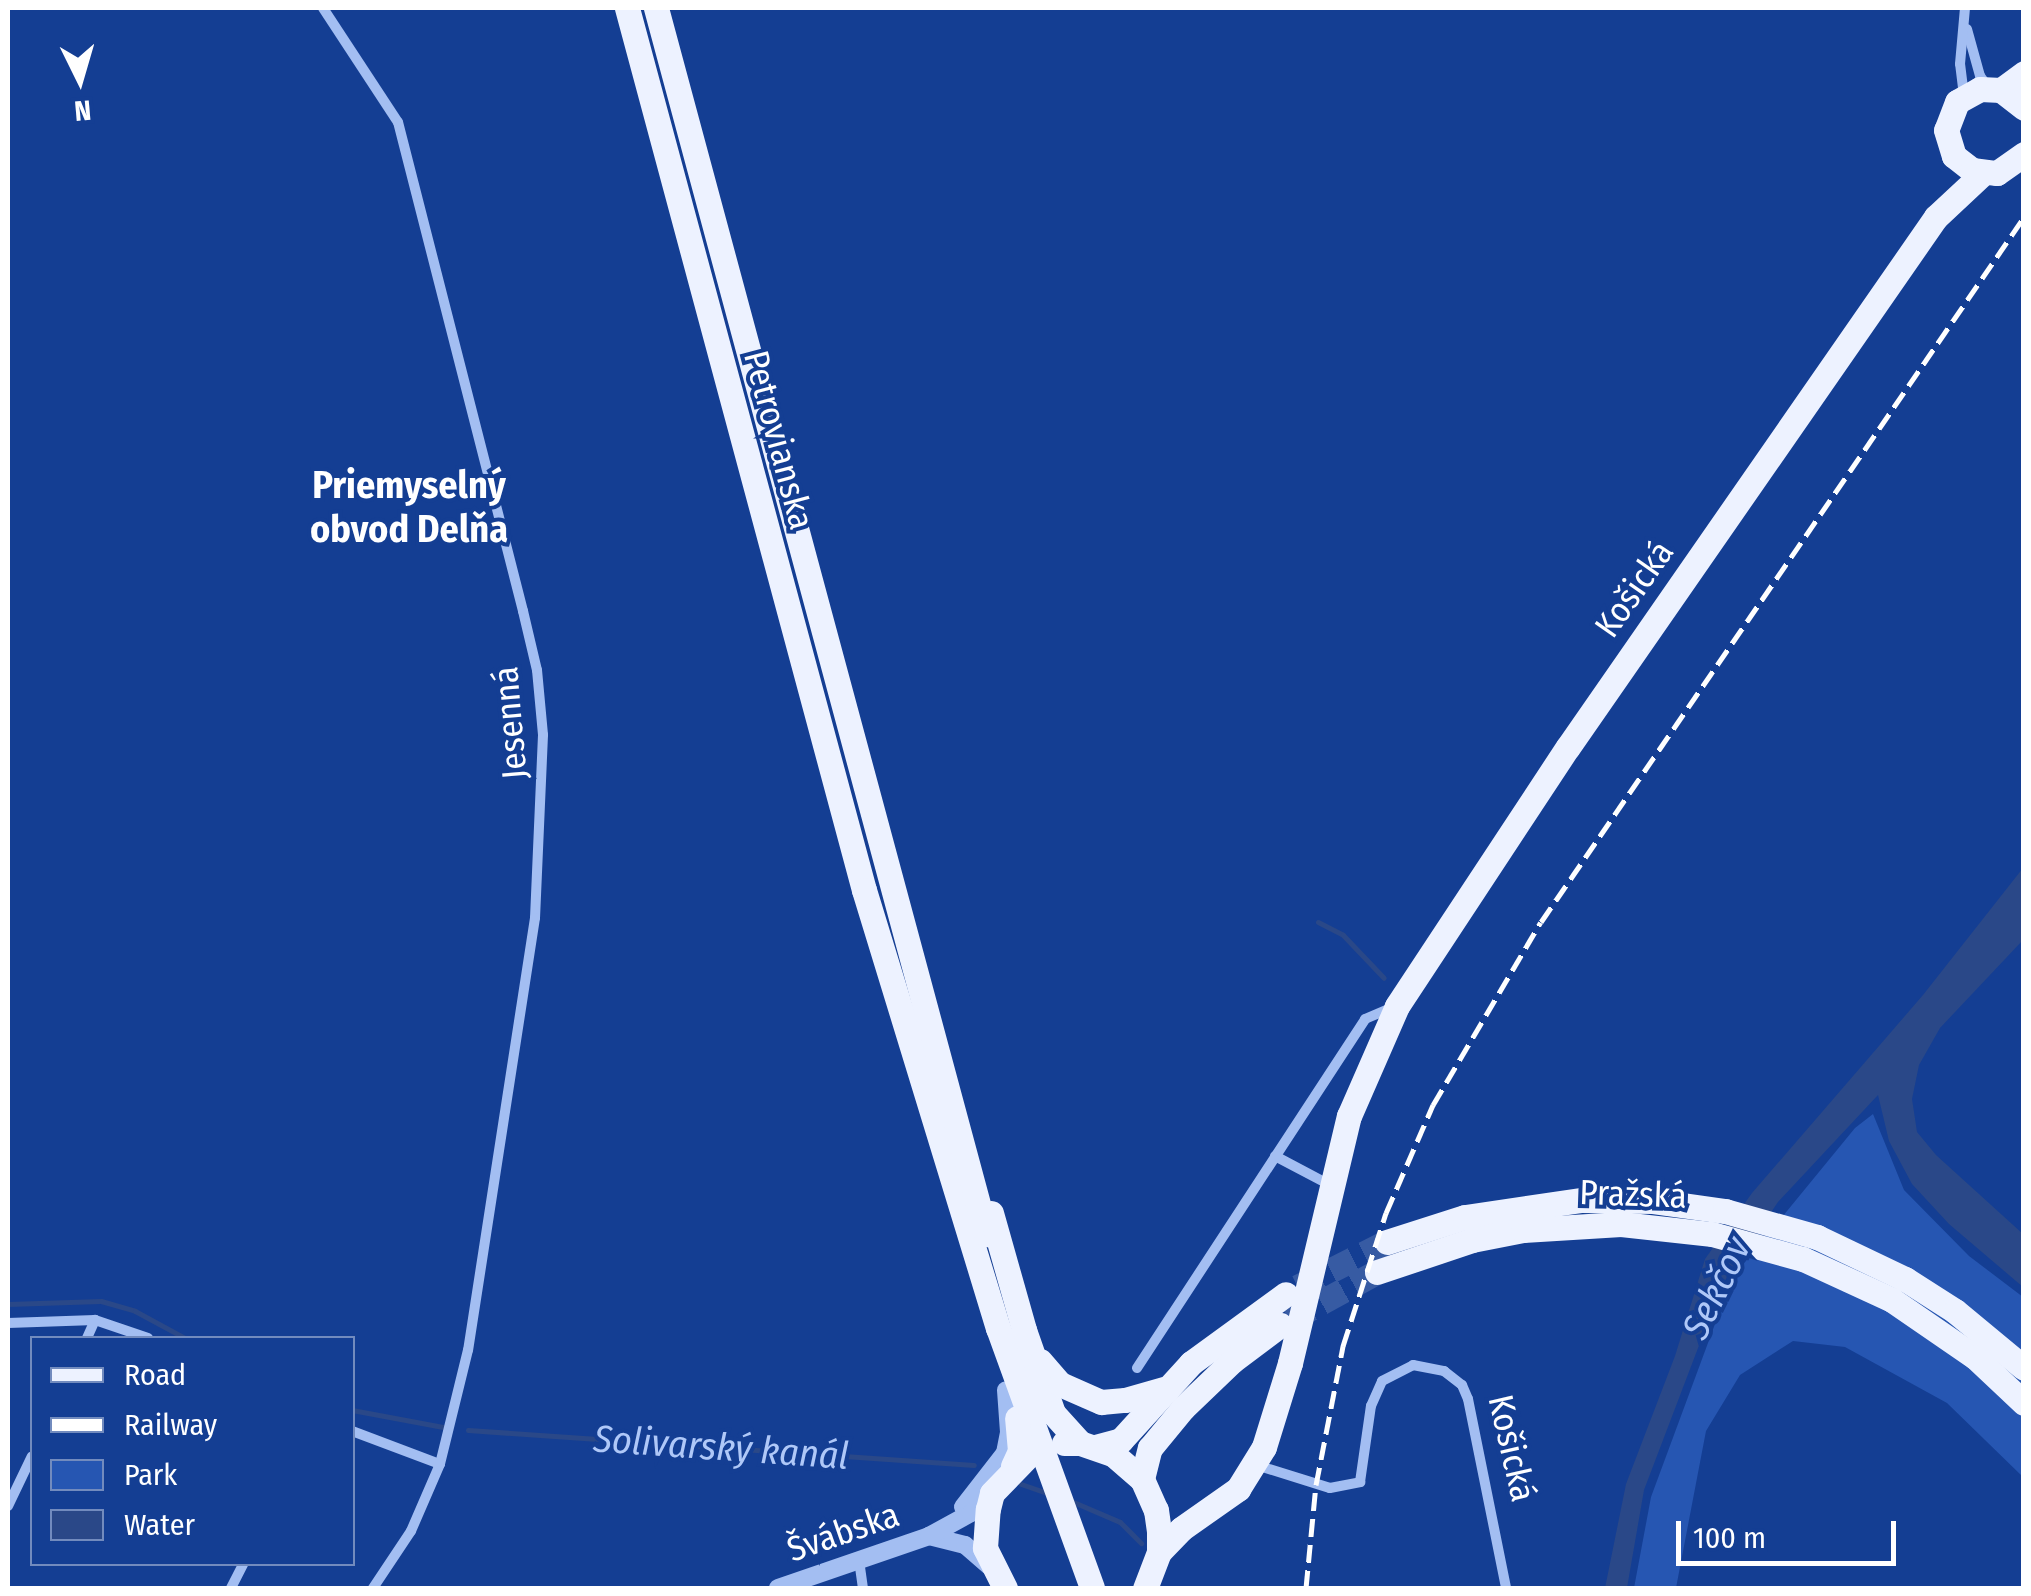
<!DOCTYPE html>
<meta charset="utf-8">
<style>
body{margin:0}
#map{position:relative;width:2031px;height:1596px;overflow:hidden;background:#143e93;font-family:"Fira Sans Condensed",sans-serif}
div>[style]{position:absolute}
.green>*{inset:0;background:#2656b2}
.water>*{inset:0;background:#2a4888}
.stream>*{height:5px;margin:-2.5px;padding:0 2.5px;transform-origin:2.5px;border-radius:2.5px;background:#2a4888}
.primary-tunnel>*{height:25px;margin-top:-12.5px;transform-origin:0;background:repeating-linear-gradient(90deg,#375ba3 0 25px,transparent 0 37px)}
.minor>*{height:10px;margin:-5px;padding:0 5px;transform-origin:5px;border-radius:5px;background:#a3bef2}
.tertiary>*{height:18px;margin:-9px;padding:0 9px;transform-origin:9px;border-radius:9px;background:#a3bef2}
.primary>*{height:25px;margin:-12.5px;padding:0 12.5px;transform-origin:12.5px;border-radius:12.5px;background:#edf2ff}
.rail>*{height:5px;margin-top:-2.5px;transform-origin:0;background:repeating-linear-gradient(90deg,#fff 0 18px,transparent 0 26px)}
span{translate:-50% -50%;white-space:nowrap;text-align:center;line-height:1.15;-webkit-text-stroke:8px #143e93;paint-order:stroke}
.street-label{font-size:35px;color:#fff}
.neighbourhood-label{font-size:38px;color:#fff;font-weight:700}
.water-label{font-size:38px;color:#afc8f8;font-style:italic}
.frame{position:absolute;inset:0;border:10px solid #fff;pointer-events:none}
.legend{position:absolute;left:30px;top:1336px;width:325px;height:230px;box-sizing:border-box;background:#143e93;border:2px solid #728bbe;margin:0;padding:12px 18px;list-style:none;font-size:30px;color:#fff}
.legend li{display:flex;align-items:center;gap:20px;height:50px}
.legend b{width:50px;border:2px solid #728bbe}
.north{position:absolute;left:30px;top:30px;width:100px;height:100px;-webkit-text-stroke:8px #143e93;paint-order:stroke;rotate:175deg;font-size:28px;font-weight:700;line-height:40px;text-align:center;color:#fff}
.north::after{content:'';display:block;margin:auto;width:35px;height:45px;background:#fff;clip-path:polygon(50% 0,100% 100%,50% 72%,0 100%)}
.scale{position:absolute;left:1676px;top:1521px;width:220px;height:45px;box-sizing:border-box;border:5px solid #fff;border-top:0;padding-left:12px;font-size:30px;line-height:35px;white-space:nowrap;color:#fff;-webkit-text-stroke:8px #143e93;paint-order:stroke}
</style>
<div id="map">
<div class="green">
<i style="clip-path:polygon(1873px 1114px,1904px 1190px,1969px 1256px,2023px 1297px,2023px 1477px,1947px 1403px,1845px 1347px,1793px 1341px,1740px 1375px,1706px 1431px,1676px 1588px,1634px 1588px,1651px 1497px,1732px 1278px,1855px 1128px)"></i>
</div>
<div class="water">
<i style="clip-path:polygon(2023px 868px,2023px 940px,1940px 1028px,1919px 1065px,1912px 1099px,1917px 1132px,1936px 1155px,2023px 1234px,2023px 1287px,1949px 1224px,1912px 1184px,1889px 1141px,1878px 1095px,1778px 1202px,1722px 1285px,1644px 1490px,1627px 1588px,1605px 1588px,1626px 1484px,1675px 1356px,1705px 1259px,1752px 1193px,1923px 995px)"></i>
</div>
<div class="stream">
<i style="left:1318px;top:922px;width:28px;rotate:27deg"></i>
<i style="left:1343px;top:935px;width:59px;rotate:46.4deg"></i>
<i style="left:8px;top:1304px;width:93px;rotate:-1.8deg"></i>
<i style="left:101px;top:1301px;width:35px;rotate:16deg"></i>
<i style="left:135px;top:1311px;width:57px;rotate:28.4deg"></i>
<i style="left:352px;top:1410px;width:98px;rotate:10.6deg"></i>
<i style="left:468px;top:1430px;width:507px;rotate:3.96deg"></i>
<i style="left:1021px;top:1484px;width:28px;rotate:19deg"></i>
<i style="left:1071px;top:1501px;width:53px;rotate:23.2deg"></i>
<i style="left:1120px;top:1522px;width:30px;rotate:45deg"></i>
</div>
<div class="primary-tunnel">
<i style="left:1298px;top:1287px;width:100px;rotate:-26.8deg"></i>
<i style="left:1289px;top:1320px;width:100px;rotate:-28.6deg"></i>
</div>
<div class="minor">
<i style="left:323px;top:8px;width:136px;rotate:56.7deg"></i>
<i style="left:398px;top:122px;width:505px;rotate:75.66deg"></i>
<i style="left:523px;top:611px;width:61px;rotate:76.7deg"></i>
<i style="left:537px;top:670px;width:65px;rotate:84.7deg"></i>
<i style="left:543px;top:735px;width:183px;rotate:92.5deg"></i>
<i style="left:535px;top:918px;width:437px;rotate:98.8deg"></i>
<i style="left:468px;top:1350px;width:117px;rotate:103.8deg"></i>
<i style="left:440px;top:1464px;width:73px;rotate:113.4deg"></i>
<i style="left:411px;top:1531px;width:69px;rotate:123.7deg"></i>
<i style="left:1967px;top:29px;width:49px;rotate:74.5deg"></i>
<i style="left:1980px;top:76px;width:14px;rotate:54deg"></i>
<i style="left:1964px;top:96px;width:32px;rotate:-97deg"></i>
<i style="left:1960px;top:64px;width:56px;rotate:-84.9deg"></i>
<i style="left:1275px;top:1156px;width:64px;rotate:27.8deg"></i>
<i style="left:8px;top:1323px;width:87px;rotate:-2deg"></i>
<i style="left:95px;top:1320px;width:56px;rotate:18.8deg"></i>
<i style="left:87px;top:1338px;width:20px;rotate:-66deg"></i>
<i style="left:1137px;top:1368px;width:417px;rotate:-56.8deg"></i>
<i style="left:1365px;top:1019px;width:28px;rotate:-23deg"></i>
<i style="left:352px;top:1431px;width:94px;rotate:20.6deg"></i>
<i style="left:1256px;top:1465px;width:77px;rotate:17.3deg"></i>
<i style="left:1330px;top:1488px;width:31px;rotate:-11deg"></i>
<i style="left:1360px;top:1482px;width:77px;rotate:-81.8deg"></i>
<i style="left:1371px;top:1406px;width:27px;rotate:-66deg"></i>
<i style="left:1382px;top:1381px;width:35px;rotate:-27deg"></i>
<i style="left:1413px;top:1365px;width:32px;rotate:11deg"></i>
<i style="left:1444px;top:1371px;width:23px;rotate:38deg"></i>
<i style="left:1462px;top:1385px;width:15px;rotate:67deg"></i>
<i style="left:1468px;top:1399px;width:193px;rotate:78.6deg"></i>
<i style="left:8px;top:1506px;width:55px;rotate:-64.4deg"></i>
<i style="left:859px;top:1560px;width:28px;rotate:82deg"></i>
<i style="left:231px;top:1588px;width:27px;rotate:-63deg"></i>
</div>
<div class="tertiary">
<i style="left:963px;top:1507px;width:68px;rotate:-52.1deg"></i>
<i style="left:1005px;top:1453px;width:21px;rotate:-79deg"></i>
<i style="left:1009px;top:1432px;width:42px;rotate:-94.1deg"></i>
<i style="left:929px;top:1536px;width:37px;rotate:14deg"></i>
<i style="left:965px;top:1545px;width:32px;rotate:41deg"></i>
<i style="left:778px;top:1588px;width:160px;rotate:-19deg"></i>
<i style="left:929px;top:1536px;width:48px;rotate:-28.7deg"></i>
<i style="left:971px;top:1513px;width:28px;rotate:-45deg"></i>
</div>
<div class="primary">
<i style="left:627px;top:8px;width:913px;rotate:74.96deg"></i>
<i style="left:864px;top:890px;width:458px;rotate:73deg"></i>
<i style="left:998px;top:1328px;width:276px;rotate:70.1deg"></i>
<i style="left:656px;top:8px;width:1270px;rotate:74.93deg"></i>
<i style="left:2001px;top:90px;width:29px;rotate:-36deg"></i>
<i style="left:2024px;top:108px;width:29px;rotate:-142deg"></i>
<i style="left:2001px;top:90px;width:21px;rotate:-177deg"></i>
<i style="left:1980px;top:89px;width:26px;rotate:151deg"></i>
<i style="left:1957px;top:102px;width:30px;rotate:111deg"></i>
<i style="left:1946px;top:130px;width:27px;rotate:73deg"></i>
<i style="left:1954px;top:156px;width:23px;rotate:38deg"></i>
<i style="left:1972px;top:170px;width:25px;rotate:7deg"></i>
<i style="left:1997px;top:173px;width:33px;rotate:-35deg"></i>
<i style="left:991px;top:1213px;width:122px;rotate:74.2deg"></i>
<i style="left:1024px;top:1330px;width:88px;rotate:70.7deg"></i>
<i style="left:1053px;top:1413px;width:40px;rotate:48deg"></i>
<i style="left:1387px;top:1242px;width:82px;rotate:-17.8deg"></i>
<i style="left:1465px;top:1217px;width:118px;rotate:-8.3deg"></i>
<i style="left:1582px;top:1200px;width:71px;rotate:0.8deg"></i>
<i style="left:1653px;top:1201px;width:73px;rotate:7.9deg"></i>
<i style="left:1725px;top:1211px;width:96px;rotate:15.8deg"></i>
<i style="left:1817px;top:1237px;width:98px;rotate:25.5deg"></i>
<i style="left:1905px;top:1279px;width:59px;rotate:32.6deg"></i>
<i style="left:1955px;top:1311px;width:89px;rotate:39.6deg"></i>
<i style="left:1377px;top:1272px;width:100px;rotate:-18.6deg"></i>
<i style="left:1472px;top:1240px;width:52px;rotate:-11.1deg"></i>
<i style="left:1523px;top:1230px;width:98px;rotate:-3.5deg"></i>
<i style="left:1621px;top:1224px;width:92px;rotate:6.3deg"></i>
<i style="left:1712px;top:1234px;width:94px;rotate:15.4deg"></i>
<i style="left:1803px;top:1259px;width:98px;rotate:24.7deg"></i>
<i style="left:1892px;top:1300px;width:101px;rotate:34.5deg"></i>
<i style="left:1975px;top:1357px;width:67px;rotate:43.2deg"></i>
<i style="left:1040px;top:1361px;width:30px;rotate:49deg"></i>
<i style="left:1060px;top:1384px;width:45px;rotate:23.7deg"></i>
<i style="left:1101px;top:1402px;width:24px;rotate:-5deg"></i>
<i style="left:1125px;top:1400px;width:41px;rotate:-15.8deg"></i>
<i style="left:1064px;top:1443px;width:16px"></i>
<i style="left:1080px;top:1443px;width:36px;rotate:19deg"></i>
<i style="left:1114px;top:1455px;width:37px;rotate:41deg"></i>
<i style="left:1142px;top:1479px;width:34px;rotate:66deg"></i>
<i style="left:1156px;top:1510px;width:22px;rotate:82deg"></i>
<i style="left:1159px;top:1532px;width:20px;rotate:90deg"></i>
<i style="left:1159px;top:1552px;width:39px;rotate:111deg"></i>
<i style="left:1095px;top:1447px;width:27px;rotate:-15deg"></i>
<i style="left:1121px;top:1440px;width:104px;rotate:-47.7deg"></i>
<i style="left:1191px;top:1363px;width:117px;rotate:-36deg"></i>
<i style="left:1013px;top:1466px;width:17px;rotate:-65deg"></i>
<i style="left:1020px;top:1451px;width:33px;rotate:-95deg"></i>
<i style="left:1142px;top:1479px;width:32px;rotate:-76deg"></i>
<i style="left:1150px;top:1448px;width:52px;rotate:-50.5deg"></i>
<i style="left:1183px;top:1408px;width:68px;rotate:-43.8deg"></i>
<i style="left:1232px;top:1361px;width:60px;rotate:-36.9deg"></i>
<i style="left:1159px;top:1552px;width:32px;rotate:-46deg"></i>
<i style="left:1181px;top:1529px;width:70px;rotate:-35.1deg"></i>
<i style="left:1238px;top:1489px;width:49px;rotate:-58.2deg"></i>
<i style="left:1264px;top:1447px;width:88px;rotate:-72.8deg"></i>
<i style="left:1290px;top:1363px;width:254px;rotate:-76.6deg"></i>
<i style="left:1349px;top:1116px;width:120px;rotate:-66.4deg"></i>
<i style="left:1397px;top:1006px;width:310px;rotate:-56.6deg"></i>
<i style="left:1568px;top:747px;width:645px;rotate:-55.23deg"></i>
<i style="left:1936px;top:217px;width:64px;rotate:-43.1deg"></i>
<i style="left:1005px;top:1588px;width:45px;rotate:-116.6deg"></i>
<i style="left:985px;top:1548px;width:39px;rotate:-86deg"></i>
<i style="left:988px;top:1509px;width:16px;rotate:-76deg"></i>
<i style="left:992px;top:1493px;width:50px;rotate:-45.8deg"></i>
</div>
<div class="rail">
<i style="left:1306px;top:1588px;width:103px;rotate:-84.5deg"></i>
<i style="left:1316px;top:1485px;width:142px;rotate:-79deg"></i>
<i style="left:1343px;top:1346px;width:140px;rotate:-72.1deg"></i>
<i style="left:1386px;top:1213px;width:118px;rotate:-66.5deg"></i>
<i style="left:1433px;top:1105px;width:212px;rotate:-59.5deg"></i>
<i style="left:1541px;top:922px;width:855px;rotate:-55.58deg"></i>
</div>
<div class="street-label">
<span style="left:779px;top:440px;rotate:75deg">Petrovianska</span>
<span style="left:1634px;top:589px;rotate:-55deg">Košická</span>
<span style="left:510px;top:723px;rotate:-95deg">Jesenná</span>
<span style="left:1633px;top:1194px;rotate:2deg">Pražská</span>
<span style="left:1512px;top:1448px;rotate:77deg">Košická</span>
<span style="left:843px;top:1532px;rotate:-19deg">Švábska</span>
</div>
<div class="neighbourhood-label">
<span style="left:409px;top:508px">Priemyselný<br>obvod Delňa</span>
</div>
<div class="water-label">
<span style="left:1717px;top:1288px;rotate:-64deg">Sekčov</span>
<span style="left:721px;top:1448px;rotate:4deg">Solivarský kanál</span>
</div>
<div class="frame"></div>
<ul class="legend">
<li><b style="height:12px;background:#edf2ff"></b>Road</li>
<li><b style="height:12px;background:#fff"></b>Railway</li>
<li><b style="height:28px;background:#2656b2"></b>Park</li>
<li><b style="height:28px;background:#2a4888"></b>Water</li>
</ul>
<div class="north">N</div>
<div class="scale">100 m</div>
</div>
